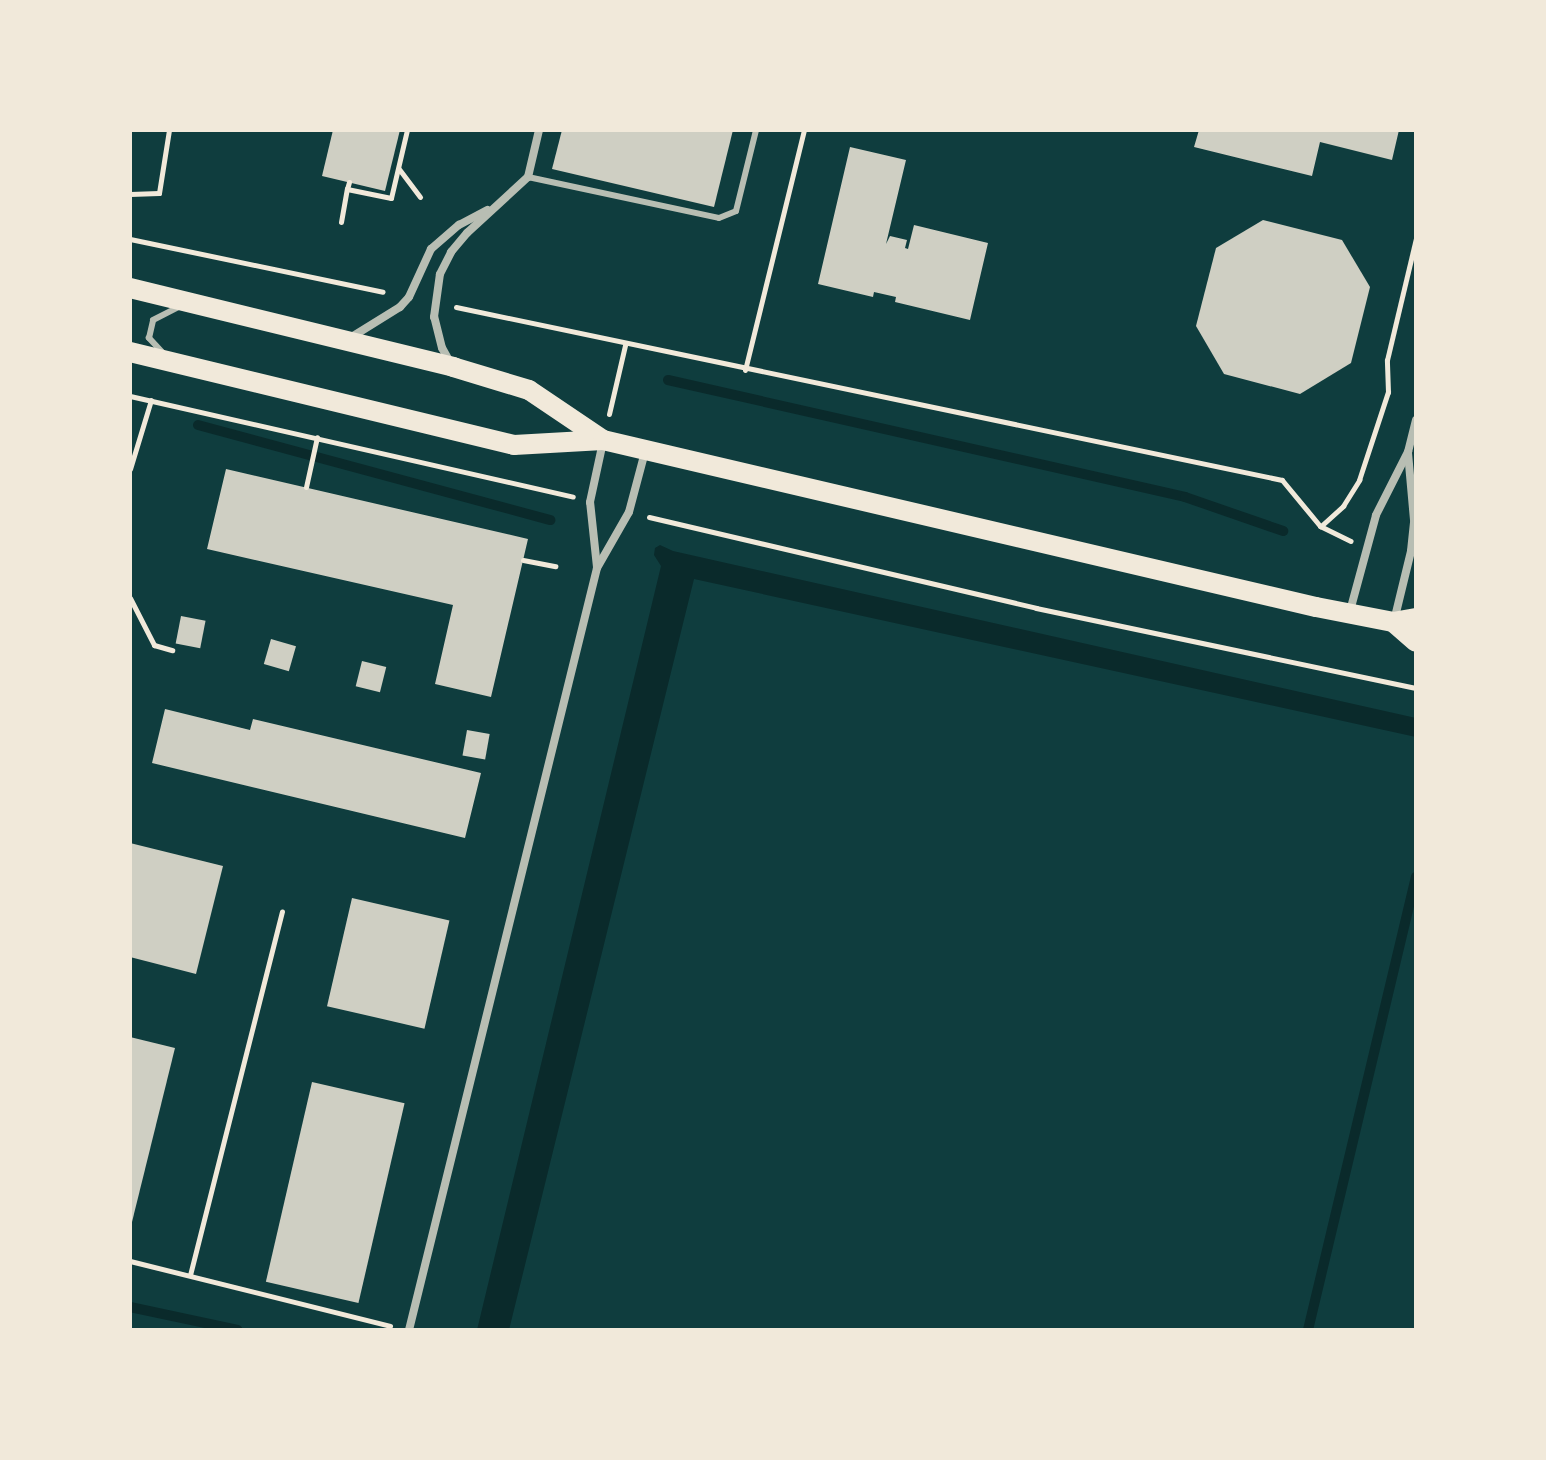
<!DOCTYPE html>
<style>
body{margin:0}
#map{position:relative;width:1546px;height:1460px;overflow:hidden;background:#0f3d3e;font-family:Cabin,sans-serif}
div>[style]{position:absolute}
.water>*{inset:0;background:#0a2a2b}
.stream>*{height:10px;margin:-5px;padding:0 5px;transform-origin:5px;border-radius:5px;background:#0a2a2b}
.building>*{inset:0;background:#cfcfc3;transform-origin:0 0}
.path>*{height:5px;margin:-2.5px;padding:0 2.5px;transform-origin:2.5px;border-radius:2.5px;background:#f1e9da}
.service>*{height:6px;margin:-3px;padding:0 3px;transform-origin:3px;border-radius:3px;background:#b8beb3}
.minor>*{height:8px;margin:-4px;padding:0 4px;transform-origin:4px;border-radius:4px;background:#b8beb3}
.primary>*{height:20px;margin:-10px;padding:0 10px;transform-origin:10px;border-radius:10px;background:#f1e9da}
span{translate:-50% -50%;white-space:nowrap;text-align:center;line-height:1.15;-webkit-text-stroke:8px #f1e9da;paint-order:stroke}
.frame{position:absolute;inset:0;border:132px solid #f1e9da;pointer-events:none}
</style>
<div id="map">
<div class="water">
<i style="clip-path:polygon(660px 545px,673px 551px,1416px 718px,1416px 737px,694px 579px,509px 1330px,477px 1330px,661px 566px,654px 555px,655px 548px)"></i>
</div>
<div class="stream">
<i style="left:668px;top:380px;width:530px;rotate:12.75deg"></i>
<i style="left:1185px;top:497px;width:104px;rotate:19.1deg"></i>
<i style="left:198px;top:425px;width:365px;rotate:15.1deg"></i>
<i style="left:130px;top:1307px;width:110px;rotate:12deg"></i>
<i style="left:1308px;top:1330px;width:466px;rotate:-76.6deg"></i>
</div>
<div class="building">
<i style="clip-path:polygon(333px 130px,400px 130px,385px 191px,322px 176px)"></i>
<i style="clip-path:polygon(562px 130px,733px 130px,714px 207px,552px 169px)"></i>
<i style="clip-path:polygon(1199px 130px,1399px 130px,1392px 160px,1320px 142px,1312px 176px,1194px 147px)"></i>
<i style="clip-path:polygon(850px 147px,906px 160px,886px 244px,890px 236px,907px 240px,905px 248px,908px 249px,914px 225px,988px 243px,970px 320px,895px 302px,896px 297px,874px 292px,873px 297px,818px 284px)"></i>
<i style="clip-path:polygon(1263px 220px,1342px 240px,1370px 287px,1351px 363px,1300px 394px,1224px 374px,1196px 326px,1216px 248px)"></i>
<i style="clip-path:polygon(226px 469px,528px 539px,491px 697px,435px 684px,453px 605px,207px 549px)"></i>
<i style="left:181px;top:616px;width:25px;height:28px;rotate:11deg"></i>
<i style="left:271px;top:639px;width:26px;height:26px;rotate:16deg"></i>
<i style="left:362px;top:661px;width:25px;height:26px;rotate:14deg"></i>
<i style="clip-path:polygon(165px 709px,250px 730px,253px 719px,481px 773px,465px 838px,152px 763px)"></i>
<i style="left:467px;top:730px;width:23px;height:26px;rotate:10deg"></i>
<i style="clip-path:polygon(130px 843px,223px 866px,196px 974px,130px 957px)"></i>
<i style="left:352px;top:898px;width:100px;height:111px;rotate:13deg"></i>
<i style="clip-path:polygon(130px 1037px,175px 1048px,131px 1226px,130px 1226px)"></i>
<i style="left:312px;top:1082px;width:95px;height:205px;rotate:13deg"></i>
</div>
<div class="path">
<i style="left:399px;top:169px;width:35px;rotate:53deg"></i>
<i style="left:349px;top:182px;width:7px;rotate:106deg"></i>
<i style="left:347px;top:189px;width:45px;rotate:11.6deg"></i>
<i style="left:391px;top:198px;width:70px;rotate:-76.8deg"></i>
<i style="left:130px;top:194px;width:29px;rotate:-2deg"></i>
<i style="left:159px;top:193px;width:64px;rotate:-81deg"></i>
<i style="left:341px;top:222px;width:34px;rotate:-80deg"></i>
<i style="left:130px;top:239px;width:258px;rotate:11.8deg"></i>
<i style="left:456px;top:307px;width:844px;rotate:11.83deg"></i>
<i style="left:1282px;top:480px;width:60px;rotate:50.4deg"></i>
<i style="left:1320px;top:526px;width:34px;rotate:26deg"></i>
<i style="left:745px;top:370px;width:247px;rotate:-76.2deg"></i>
<i style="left:130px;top:396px;width:454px;rotate:12.8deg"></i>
<i style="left:609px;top:414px;width:71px;rotate:-76.9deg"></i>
<i style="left:130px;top:469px;width:72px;rotate:-73.1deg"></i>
<i style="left:306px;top:487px;width:51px;rotate:-77.6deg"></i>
<i style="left:649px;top:517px;width:398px;rotate:13.2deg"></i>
<i style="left:1036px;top:608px;width:388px;rotate:11.9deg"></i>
<i style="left:1321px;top:526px;width:30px;rotate:-42deg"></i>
<i style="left:1343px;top:506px;width:31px;rotate:-58deg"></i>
<i style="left:1359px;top:480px;width:93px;rotate:-71.8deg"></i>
<i style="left:1388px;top:392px;width:32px;rotate:-92deg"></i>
<i style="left:1387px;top:360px;width:125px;rotate:-76.6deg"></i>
<i style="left:523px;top:560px;width:33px;rotate:11deg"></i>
<i style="left:130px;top:598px;width:53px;rotate:62.9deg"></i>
<i style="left:154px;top:645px;width:19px;rotate:16deg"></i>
<i style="left:130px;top:1261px;width:268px;rotate:14deg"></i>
<i style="left:190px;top:1275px;width:375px;rotate:-75.8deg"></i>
</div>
<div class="service">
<i style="left:528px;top:177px;width:195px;rotate:12.1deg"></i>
<i style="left:719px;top:218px;width:18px;rotate:-22deg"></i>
<i style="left:736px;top:211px;width:83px;rotate:-76.1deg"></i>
<i style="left:163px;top:353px;width:21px;rotate:-133deg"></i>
<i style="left:149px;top:338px;width:18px;rotate:-77deg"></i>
<i style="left:153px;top:320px;width:30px;rotate:-27deg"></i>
</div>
<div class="minor">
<i style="left:350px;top:338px;width:59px;rotate:-31.8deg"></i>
<i style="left:400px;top:307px;width:13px;rotate:-48deg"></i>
<i style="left:409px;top:297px;width:53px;rotate:-65.4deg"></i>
<i style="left:431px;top:249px;width:37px;rotate:-41deg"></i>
<i style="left:459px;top:225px;width:32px;rotate:-28deg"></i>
<i style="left:451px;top:364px;width:18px;rotate:-119deg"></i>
<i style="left:442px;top:348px;width:32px;rotate:-104deg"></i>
<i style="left:434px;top:317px;width:43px;rotate:-82.1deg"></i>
<i style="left:440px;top:274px;width:25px;rotate:-63deg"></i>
<i style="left:451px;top:252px;width:25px;rotate:-50deg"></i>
<i style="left:467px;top:233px;width:83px;rotate:-42.6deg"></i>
<i style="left:528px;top:177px;width:48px;rotate:-76.8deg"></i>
<i style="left:597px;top:567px;width:65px;rotate:-96.1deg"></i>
<i style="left:590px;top:502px;width:61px;rotate:-77.8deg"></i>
<i style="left:1350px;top:611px;width:99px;rotate:-74.8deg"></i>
<i style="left:1376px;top:515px;width:71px;rotate:-63.1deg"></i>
<i style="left:1408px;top:452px;width:33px;rotate:-76deg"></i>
<i style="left:1394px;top:621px;width:72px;rotate:-76.3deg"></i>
<i style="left:1411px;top:551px;width:31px;rotate:-84deg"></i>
<i style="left:1414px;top:520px;width:67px;rotate:-95.1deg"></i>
<i style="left:409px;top:1330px;width:785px;rotate:-76.14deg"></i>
<i style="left:597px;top:568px;width:64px;rotate:-60.3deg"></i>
<i style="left:629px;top:512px;width:62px;rotate:-75.1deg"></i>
</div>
<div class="primary">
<i style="left:130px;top:288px;width:333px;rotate:13.7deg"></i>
<i style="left:453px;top:367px;width:79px;rotate:16.8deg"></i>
<i style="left:529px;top:390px;width:89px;rotate:34deg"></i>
<i style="left:130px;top:352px;width:395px;rotate:13.6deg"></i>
<i style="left:514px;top:445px;width:89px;rotate:-3.2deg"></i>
<i style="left:603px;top:440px;width:732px;rotate:13.18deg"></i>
<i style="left:1316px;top:607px;width:78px;rotate:11deg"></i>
<i style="left:1393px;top:622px;width:23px;rotate:-10deg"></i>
<i style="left:1393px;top:622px;width:30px;rotate:41deg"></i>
</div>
<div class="frame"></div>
</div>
